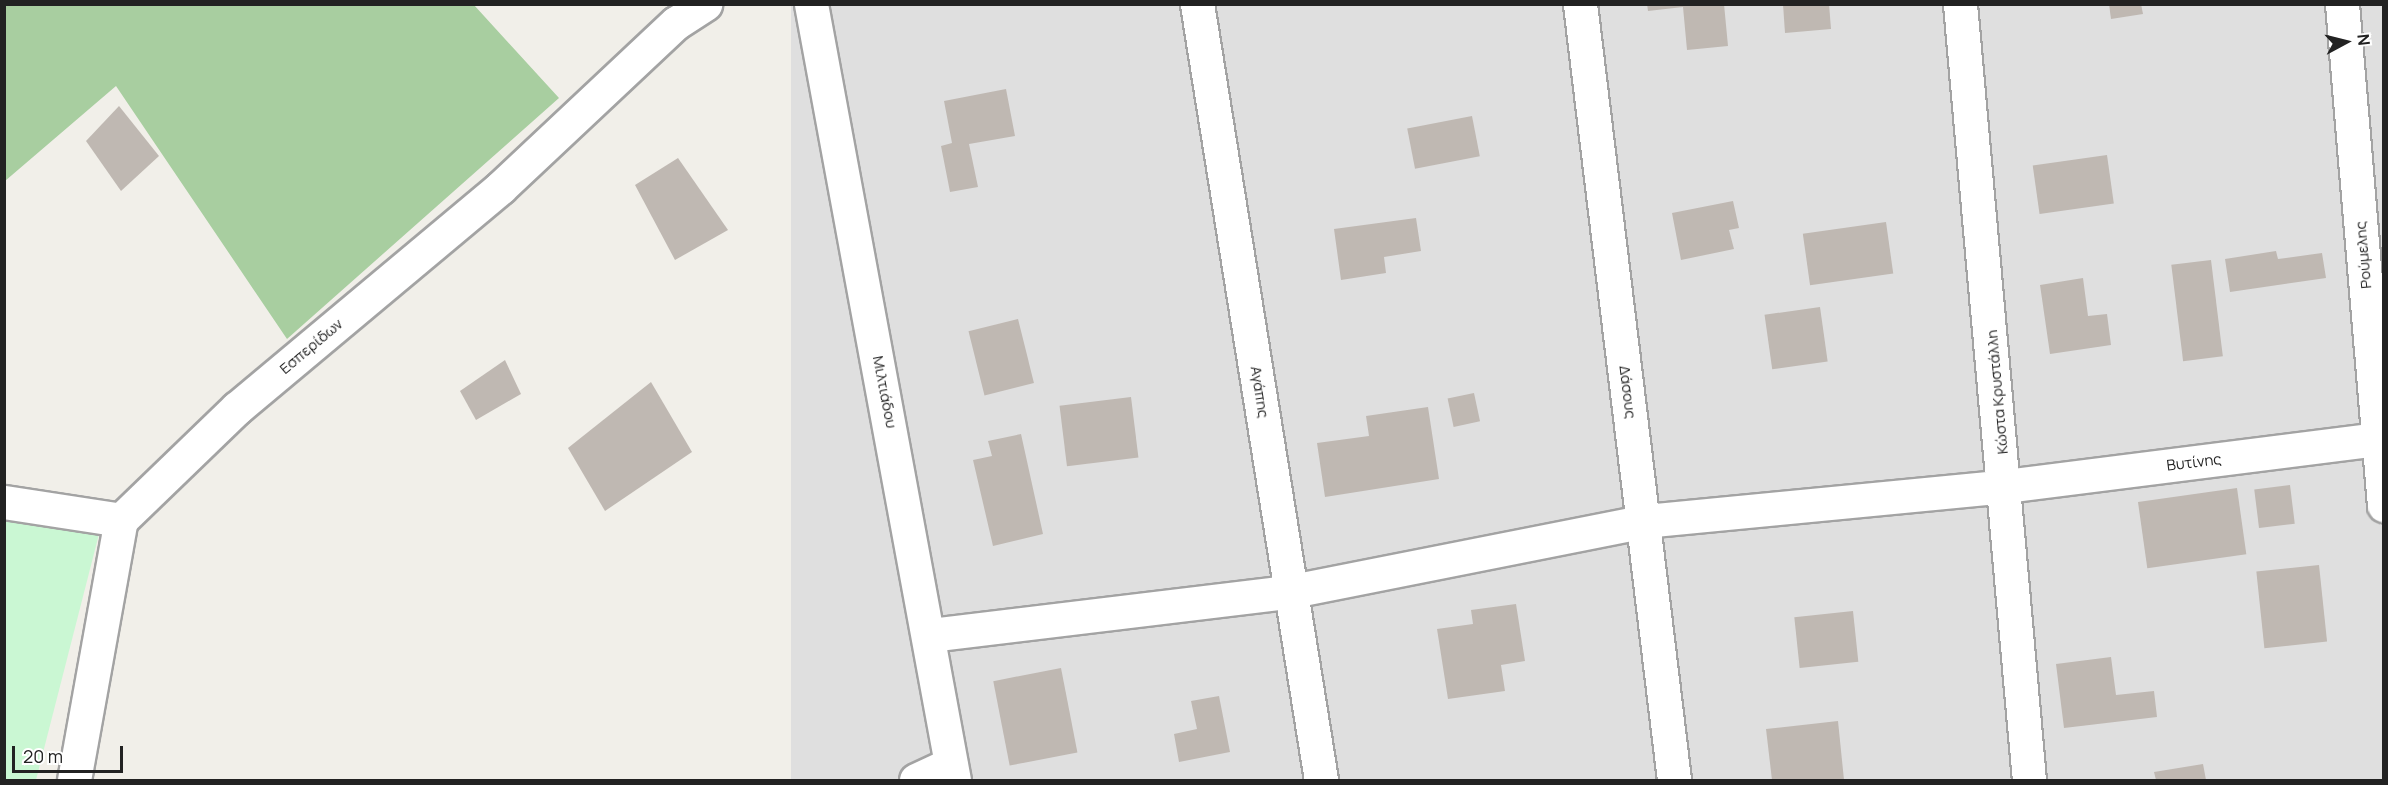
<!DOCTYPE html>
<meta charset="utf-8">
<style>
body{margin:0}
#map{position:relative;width:2388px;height:785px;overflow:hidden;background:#f1efe9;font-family:Manrope,sans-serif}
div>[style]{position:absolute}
.residential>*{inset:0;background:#dfdfdf;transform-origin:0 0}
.forest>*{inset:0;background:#a8cea0}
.park>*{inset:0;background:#caf7d3}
.building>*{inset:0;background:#bfb8b2;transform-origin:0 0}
.roads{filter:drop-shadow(2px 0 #a3a3a3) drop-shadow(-2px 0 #a3a3a3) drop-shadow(0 2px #a3a3a3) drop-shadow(0 -2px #a3a3a3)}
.street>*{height:33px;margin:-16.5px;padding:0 16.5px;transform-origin:16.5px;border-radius:16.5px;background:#fff}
span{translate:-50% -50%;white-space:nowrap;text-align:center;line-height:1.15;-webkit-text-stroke:4.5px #fff;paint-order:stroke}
.street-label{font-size:15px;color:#222}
.frame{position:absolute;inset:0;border:6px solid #222;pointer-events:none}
.north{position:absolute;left:2316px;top:12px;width:60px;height:60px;-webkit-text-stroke:4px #fff;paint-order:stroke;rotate:83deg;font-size:16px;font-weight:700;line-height:24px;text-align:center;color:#222}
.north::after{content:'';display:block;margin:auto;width:21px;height:27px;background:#222;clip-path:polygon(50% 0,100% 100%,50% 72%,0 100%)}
.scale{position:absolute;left:12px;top:746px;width:111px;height:27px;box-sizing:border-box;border:3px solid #222;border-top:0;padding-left:8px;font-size:18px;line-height:21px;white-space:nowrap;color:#222;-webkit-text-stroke:4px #fff;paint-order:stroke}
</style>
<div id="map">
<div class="residential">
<i style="left:791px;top:5px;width:1592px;height:789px"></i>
</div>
<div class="forest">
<i style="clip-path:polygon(5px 4px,474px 5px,559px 98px,287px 339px,116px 86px,5px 181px)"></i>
</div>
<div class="park">
<i style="clip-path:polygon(5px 519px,99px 534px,36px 780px,5px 780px)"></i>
</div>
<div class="building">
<i style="clip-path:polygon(1647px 4px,1724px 4px,1728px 46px,1687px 50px,1683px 7px,1648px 11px)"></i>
<i style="clip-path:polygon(1783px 4px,1829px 4px,1831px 29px,1785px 33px)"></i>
<i style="clip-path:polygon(2109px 4px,2141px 4px,2143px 14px,2111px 19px)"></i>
<i style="clip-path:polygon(1006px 89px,1015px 136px,969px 144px,978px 187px,950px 192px,941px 146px,952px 143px,944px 101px)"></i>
<i style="clip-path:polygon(119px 106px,159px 156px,121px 191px,86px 141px)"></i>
<i style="left:1472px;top:116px;width:41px;height:66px;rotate:79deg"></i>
<i style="left:2107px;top:155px;width:49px;height:75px;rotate:82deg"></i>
<i style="clip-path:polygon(678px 158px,728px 230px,675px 260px,635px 185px)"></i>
<i style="clip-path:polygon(1733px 201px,1739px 228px,1729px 230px,1734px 249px,1681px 260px,1672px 213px)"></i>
<i style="clip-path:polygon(1416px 218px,1421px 251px,1384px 257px,1386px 273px,1341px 280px,1334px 229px)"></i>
<i style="left:1886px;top:222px;width:52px;height:84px;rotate:82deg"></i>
<i style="clip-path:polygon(2276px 251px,2278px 259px,2322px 253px,2326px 278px,2230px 292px,2225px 259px)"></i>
<i style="left:2211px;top:260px;width:97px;height:40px;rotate:83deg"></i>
<i style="clip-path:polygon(2083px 278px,2088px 316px,2107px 314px,2111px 345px,2050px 354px,2040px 285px)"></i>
<i style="left:1820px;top:307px;width:55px;height:56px;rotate:82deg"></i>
<i style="left:1018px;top:319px;width:66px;height:51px;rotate:76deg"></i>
<i style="clip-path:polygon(505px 360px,521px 394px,476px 420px,460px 391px)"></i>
<i style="clip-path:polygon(651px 382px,692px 452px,605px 511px,568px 448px)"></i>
<i style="left:1474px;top:393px;width:29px;height:27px;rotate:78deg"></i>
<i style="left:1131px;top:397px;width:61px;height:72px;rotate:83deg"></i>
<i style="clip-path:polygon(1428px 407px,1439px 479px,1325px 497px,1317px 443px,1369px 436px,1366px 416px)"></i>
<i style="clip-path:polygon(1021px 434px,1043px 534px,993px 546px,973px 460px,992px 456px,988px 441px)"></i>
<i style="left:2290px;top:485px;width:39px;height:36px;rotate:83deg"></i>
<i style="left:2237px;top:488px;width:67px;height:100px;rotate:82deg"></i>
<i style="left:2319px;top:565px;width:77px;height:63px;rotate:84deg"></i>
<i style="clip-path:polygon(1516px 604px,1525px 661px,1501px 665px,1505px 691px,1448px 699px,1437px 629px,1473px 624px,1471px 610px)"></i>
<i style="left:1853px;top:611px;width:51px;height:59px;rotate:84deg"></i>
<i style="clip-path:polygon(2111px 657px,2116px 695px,2154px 691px,2157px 717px,2064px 728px,2056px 664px)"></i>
<i style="left:1061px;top:668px;width:86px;height:69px;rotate:79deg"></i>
<i style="clip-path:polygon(1219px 696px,1230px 752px,1179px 762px,1174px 734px,1197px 729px,1191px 701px)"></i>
<i style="clip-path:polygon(1838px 721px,1844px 780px,1772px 780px,1766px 729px)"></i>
<i style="clip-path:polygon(2203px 764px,2206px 780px,2156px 780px,2154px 772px)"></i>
</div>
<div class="roads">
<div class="street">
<i style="left:811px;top:4px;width:789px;rotate:79.56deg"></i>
<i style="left:1197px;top:4px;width:786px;rotate:80.92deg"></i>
<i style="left:1580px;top:4px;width:782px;rotate:83.09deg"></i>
<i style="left:1960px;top:4px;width:779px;rotate:84.92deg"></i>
<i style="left:2342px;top:4px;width:503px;rotate:85.21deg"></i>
<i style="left:4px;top:502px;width:118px;rotate:8.7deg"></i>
<i style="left:931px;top:635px;width:364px;rotate:-6.9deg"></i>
<i style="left:1292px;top:591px;width:359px;rotate:-11.2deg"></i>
<i style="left:1644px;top:521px;width:363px;rotate:-5.5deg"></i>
<i style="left:2005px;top:486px;width:382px;rotate:-7.2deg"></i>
<i style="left:74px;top:780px;width:264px;rotate:-79.8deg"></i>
<i style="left:121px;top:520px;width:161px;rotate:-44deg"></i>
<i style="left:237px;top:408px;width:343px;rotate:-39.9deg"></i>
<i style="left:500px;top:188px;width:241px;rotate:-43.2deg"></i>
<i style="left:676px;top:23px;width:35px;rotate:-33deg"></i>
<i style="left:916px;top:780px;width:38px;rotate:-25deg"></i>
</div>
</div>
<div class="street-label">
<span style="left:2363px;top:255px;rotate:-95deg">Ρούμελης</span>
<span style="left:311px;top:346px;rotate:-40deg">Εσπερίδων</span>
<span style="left:885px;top:392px;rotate:79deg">Μιλτιάδου</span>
<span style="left:1260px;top:392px;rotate:81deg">Αγάπης</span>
<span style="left:1628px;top:392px;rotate:83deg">Δάσους</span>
<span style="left:1997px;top:392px;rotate:-95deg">Κώστα Κρυστάλλη</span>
<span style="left:2194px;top:462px;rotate:-7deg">Βυτίνης</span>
</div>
<div class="frame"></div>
<div class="north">N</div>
<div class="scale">20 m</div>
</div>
